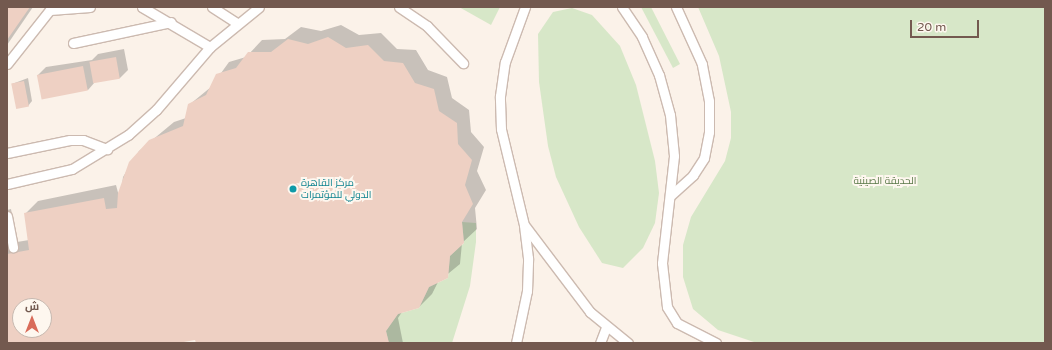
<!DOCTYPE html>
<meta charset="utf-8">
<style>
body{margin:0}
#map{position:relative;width:1052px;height:350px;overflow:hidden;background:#fbf2e9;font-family:"Varela Round",Cairo,sans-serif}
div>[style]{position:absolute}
.green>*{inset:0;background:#d7e7c8}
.shadow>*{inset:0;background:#0003}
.building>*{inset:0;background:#eed0c3;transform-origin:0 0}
.roads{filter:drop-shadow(1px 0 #ccbab0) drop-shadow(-1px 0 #ccbab0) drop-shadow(0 1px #ccbab0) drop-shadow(0 -1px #ccbab0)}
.lane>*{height:9px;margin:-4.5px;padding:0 4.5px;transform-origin:4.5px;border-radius:4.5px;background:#fff}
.dots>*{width:11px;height:11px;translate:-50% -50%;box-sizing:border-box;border:2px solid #fef7ef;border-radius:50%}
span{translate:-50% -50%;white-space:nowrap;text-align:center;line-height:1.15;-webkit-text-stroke:4px #fef7ef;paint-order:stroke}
.park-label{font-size:10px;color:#5a7848}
.culture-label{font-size:10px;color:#0d838f}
.left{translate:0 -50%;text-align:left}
.frame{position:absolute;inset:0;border:8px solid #73594f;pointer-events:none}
.north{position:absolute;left:12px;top:298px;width:40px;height:40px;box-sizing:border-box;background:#fef7ef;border:1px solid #c6b8af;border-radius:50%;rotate:0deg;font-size:11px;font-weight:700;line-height:16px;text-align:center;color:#73594f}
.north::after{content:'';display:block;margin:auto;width:14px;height:18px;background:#d96b59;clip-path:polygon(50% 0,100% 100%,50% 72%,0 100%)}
.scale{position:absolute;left:910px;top:20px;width:69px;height:18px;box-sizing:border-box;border:2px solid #73594f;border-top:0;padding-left:5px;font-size:12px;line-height:14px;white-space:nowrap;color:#73594f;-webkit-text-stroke:3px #fef7ef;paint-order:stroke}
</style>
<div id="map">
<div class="green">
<i style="clip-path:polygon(459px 7px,500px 7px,491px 25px)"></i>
<i style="clip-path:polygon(641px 7px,651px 7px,680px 64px,673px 68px)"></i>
<i style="clip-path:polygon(698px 7px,1045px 7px,1045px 343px,757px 343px,718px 330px,693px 309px,683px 277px,683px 245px,691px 217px,725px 161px,731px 138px,731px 112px,719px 56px)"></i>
<i style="clip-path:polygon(572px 8px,592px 15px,620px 46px,636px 85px,655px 161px,659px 193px,655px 223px,643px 248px,623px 268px,602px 263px,579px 227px,556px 177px,548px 146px,539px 82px,538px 34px,553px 12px)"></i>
<i style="clip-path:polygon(462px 222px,476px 223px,476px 242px,470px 286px,452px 343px,389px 343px,386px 331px,398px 314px,419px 308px,429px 287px,448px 278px,450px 256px,464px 243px)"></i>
</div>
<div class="shadow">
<i style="clip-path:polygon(7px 7px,33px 7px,7px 45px)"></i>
<i style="clip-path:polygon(evenodd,341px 25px,359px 35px,381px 33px,397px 49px,416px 50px,428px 70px,447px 77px,452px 98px,469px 110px,471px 132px,484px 147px,477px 171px,486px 190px,475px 208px,477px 229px,462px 243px,460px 264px,438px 282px,432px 294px,419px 307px,402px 312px,398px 318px,403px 343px,197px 343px,196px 339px,172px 343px,7px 343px,7px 210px,11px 209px,17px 242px,29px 240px,25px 214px,38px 201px,116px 185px,120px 200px,123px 177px,139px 151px,174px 122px,186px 118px,189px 105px,211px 87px,229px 62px,246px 57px,262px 40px,285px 39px,301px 27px,321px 31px,341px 25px,20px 306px,44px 306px,44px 330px,20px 330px,20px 306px)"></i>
<i style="clip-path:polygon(124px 49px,128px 70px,120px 78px,95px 82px,88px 90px,38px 75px,46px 67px,92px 60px,98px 54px)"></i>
<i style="clip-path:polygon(28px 78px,32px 101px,28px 106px,12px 84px)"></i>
</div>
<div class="building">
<i style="clip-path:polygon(7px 7px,30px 7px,7px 40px)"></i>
<i style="clip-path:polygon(evenodd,328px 37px,346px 48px,368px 45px,384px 61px,403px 63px,415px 83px,434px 89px,439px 111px,457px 123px,458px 144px,472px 160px,465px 185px,473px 204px,462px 222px,464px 243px,450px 256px,448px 278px,429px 287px,419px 308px,398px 314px,386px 331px,389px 343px,196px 343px,195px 340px,178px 343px,7px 343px,7px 254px,29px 250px,24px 213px,104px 198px,106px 209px,117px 208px,118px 193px,129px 162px,149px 140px,183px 126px,188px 104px,206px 95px,216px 74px,236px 68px,248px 52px,271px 52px,288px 39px,308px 44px,328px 37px,20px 306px,44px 306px,44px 330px,20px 330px,20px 306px)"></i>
<i style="left:116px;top:57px;width:22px;height:27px;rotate:80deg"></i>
<i style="left:83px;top:66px;width:25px;height:47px;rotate:79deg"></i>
<i style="left:24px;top:81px;width:26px;height:13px;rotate:79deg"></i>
</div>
<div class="roads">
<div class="lane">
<i style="left:142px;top:7px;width:79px;rotate:30.5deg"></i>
<i style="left:212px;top:7px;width:30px;rotate:33deg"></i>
<i style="left:399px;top:7px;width:34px;rotate:34deg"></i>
<i style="left:427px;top:26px;width:52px;rotate:45.8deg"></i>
<i style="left:622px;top:7px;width:36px;rotate:56deg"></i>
<i style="left:642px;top:37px;width:42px;rotate:65.9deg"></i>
<i style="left:659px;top:75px;width:41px;rotate:74.6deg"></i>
<i style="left:670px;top:115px;width:41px;rotate:84.4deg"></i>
<i style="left:674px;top:156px;width:108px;rotate:96.4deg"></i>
<i style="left:662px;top:263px;width:44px;rotate:83.5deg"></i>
<i style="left:667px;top:307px;width:19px;rotate:58deg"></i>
<i style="left:677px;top:323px;width:44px;rotate:27.1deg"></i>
<i style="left:50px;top:10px;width:40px;rotate:-4.3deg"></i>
<i style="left:73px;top:43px;width:100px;rotate:-12.1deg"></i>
<i style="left:7px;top:64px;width:73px;rotate:-51.7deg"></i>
<i style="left:7px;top:153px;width:64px;rotate:-11.7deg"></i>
<i style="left:70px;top:140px;width:13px"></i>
<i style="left:83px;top:140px;width:26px;rotate:21deg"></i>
<i style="left:7px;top:184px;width:67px;rotate:-13deg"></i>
<i style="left:72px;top:169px;width:66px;rotate:-31.3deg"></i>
<i style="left:128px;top:135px;width:38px;rotate:-42deg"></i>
<i style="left:156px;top:110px;width:83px;rotate:-49.4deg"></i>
<i style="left:210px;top:47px;width:63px;rotate:-39.2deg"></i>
<i style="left:670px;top:196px;width:31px;rotate:-42deg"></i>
<i style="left:693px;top:175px;width:20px;rotate:-57deg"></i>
<i style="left:704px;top:158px;width:26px;rotate:-79deg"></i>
<i style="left:709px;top:132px;width:31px;rotate:-90deg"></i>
<i style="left:709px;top:101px;width:38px;rotate:-101deg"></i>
<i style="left:702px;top:64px;width:63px;rotate:-114.5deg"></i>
<i style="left:7px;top:216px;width:32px;rotate:79deg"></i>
<i style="left:525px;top:226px;width:108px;rotate:52.9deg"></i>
<i style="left:590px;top:312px;width:49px;rotate:39.2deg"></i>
<i style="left:516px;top:343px;width:53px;rotate:-78.1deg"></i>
<i style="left:527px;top:291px;width:33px;rotate:-88deg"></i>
<i style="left:528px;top:258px;width:33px;rotate:-97deg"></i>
<i style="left:524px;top:225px;width:99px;rotate:-103.5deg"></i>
<i style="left:501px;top:129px;width:33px;rotate:-92deg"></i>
<i style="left:500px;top:96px;width:34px;rotate:-82deg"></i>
<i style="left:505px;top:62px;width:59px;rotate:-70deg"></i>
<i style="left:600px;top:343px;width:17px;rotate:-69deg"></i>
</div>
</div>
<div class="dots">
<i style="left:293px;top:189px;background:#0f9aa8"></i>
</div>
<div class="park-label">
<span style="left:885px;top:182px">الحديقة الصينية</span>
</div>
<div class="culture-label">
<span class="left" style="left:301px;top:189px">مركز القاهرة<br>الدولي للمؤتمرات</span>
</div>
<div class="frame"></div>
<div class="north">ش</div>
<div class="scale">20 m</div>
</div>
